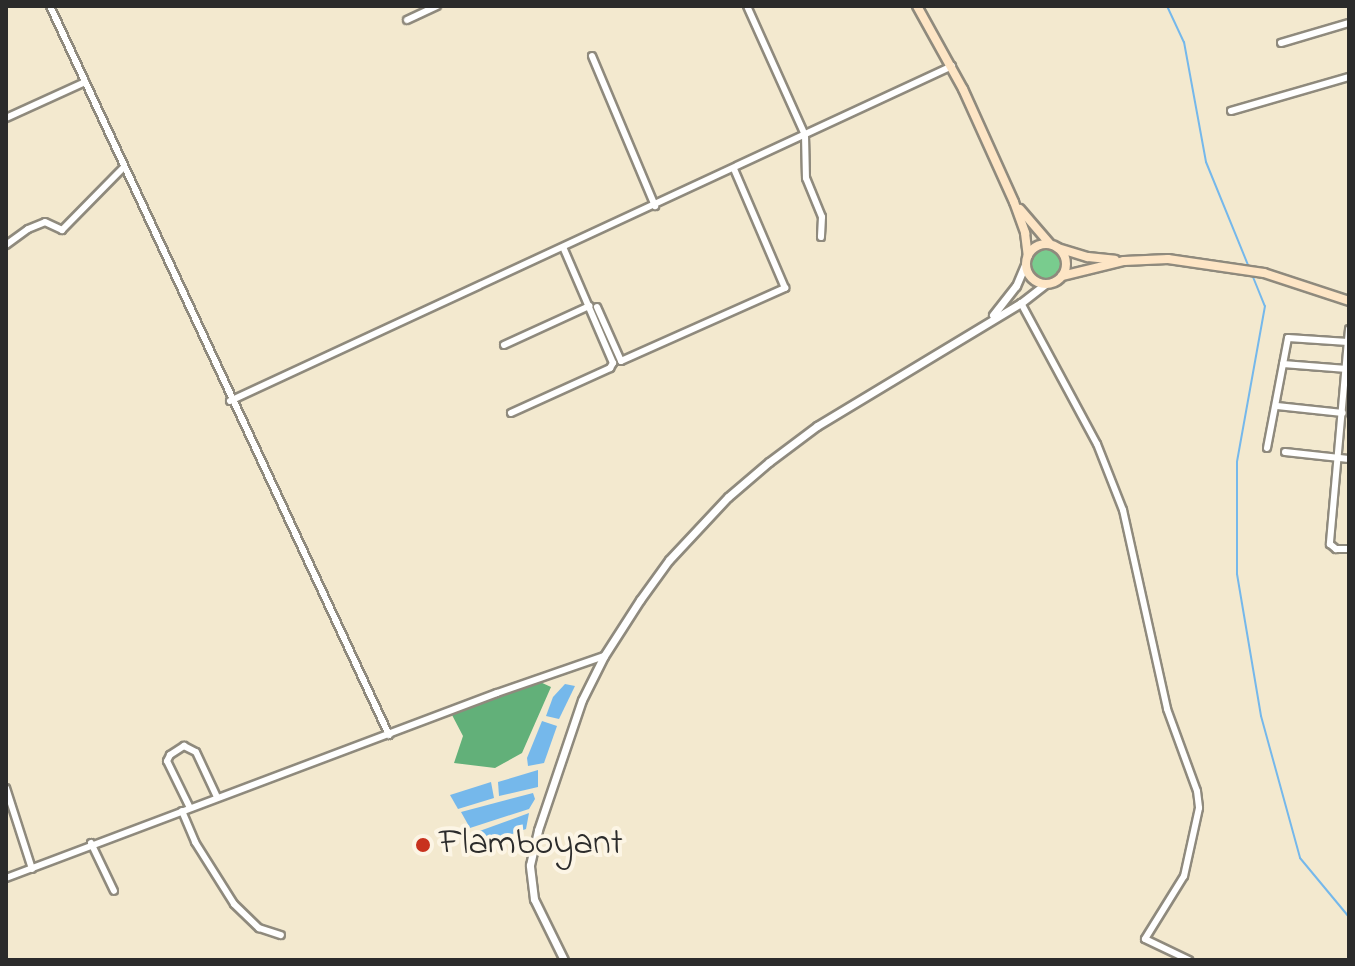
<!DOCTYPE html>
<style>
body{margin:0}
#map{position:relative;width:1355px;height:966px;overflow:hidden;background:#f3e9cf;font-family:"Indie Flower",sans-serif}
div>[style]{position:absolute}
.green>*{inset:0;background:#79cc8e}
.round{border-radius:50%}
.forest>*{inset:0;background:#62b079}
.water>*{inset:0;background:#75b8eb}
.stream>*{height:2px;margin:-1px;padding:0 1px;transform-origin:1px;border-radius:1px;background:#75b8eb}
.roads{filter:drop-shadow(2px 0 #8f8a7d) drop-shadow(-2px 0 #8f8a7d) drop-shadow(0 2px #8f8a7d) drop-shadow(0 -2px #8f8a7d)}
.minor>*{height:6px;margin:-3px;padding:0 3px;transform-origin:3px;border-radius:3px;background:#fff}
.tertiary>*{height:7px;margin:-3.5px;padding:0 3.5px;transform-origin:3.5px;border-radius:3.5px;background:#fff}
.secondary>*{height:8px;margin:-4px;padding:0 4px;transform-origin:4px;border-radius:4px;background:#fde5c5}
.secondary>.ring{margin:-4px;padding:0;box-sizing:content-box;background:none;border:8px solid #fde5c5;border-radius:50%}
.dots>*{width:22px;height:22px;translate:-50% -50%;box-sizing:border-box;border:4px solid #fcf5e5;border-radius:50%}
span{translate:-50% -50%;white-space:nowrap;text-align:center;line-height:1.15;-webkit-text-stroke:8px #fcf5e5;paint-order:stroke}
.poi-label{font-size:36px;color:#2b2b2b}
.left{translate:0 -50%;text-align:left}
.frame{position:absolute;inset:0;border:8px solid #2b2b2b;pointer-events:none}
</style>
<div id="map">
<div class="green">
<i class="round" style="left:1030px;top:248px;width:32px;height:32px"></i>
</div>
<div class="forest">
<i style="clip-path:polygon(538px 681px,551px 687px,522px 753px,495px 768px,454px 763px,463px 736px,452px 715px)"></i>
</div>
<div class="water">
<i style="clip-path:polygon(565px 684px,575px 686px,559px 719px,546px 716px,553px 697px)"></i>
<i style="clip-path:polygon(542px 721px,557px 726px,544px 763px,528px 766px,527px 758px)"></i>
<i style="clip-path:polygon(538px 770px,538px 787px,499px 796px,498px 782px)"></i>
<i style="clip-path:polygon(491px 782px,494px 798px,458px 809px,450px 795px)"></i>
<i style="clip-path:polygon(533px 793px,535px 799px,529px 809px,470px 828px,461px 812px)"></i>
<i style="clip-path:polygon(529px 813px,526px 829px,484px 844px,474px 833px)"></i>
</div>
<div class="stream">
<i style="left:1167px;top:6px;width:40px;rotate:65deg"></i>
<i style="left:1184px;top:42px;width:122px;rotate:79.6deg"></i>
<i style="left:1206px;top:162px;width:111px;rotate:67.8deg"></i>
<i style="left:1253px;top:277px;width:31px;rotate:68deg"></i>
<i style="left:1265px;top:306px;width:158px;rotate:100.2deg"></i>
<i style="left:1237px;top:462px;width:112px;rotate:90deg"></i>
<i style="left:1237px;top:574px;width:144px;rotate:80.4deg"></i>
<i style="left:1261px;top:716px;width:147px;rotate:74.6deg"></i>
<i style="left:1300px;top:858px;width:77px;rotate:50.3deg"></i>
</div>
<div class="roads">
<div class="minor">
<i style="left:50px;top:6px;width:804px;rotate:65.06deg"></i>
<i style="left:747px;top:6px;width:141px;rotate:65.8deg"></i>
<i style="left:805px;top:135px;width:43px;rotate:88.7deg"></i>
<i style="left:806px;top:178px;width:42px;rotate:67.7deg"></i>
<i style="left:822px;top:217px;width:20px;rotate:93deg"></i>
<i style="left:407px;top:20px;width:33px;rotate:-25deg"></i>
<i style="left:1281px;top:43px;width:71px;rotate:-16.4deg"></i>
<i style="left:592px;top:56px;width:163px;rotate:67.2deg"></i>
<i style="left:1231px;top:111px;width:123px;rotate:-16.1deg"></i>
<i style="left:6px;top:118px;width:87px;rotate:-24.5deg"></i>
<i style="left:6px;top:245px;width:27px;rotate:-36deg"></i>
<i style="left:28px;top:229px;width:18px;rotate:-22deg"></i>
<i style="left:45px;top:222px;width:19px;rotate:25deg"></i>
<i style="left:62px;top:230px;width:88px;rotate:-45.5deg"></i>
<i style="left:1021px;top:303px;width:160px;rotate:61.7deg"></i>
<i style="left:1097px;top:444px;width:71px;rotate:68.5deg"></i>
<i style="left:1123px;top:510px;width:204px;rotate:77.5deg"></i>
<i style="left:1167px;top:709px;width:87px;rotate:69.9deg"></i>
<i style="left:1197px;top:791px;width:17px;rotate:83deg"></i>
<i style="left:1199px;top:808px;width:70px;rotate:102.4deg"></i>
<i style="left:1184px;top:876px;width:74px;rotate:121.8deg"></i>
<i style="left:1145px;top:939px;width:49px;rotate:25.5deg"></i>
<i style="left:597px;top:307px;width:59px;rotate:66deg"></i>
<i style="left:621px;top:361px;width:180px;rotate:-24deg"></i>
<i style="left:785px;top:288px;width:129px;rotate:-113.2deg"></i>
<i style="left:1349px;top:329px;width:216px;rotate:95.1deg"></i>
<i style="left:1330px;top:544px;width:8px;rotate:40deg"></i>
<i style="left:1336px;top:549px;width:13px"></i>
<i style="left:504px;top:345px;width:94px;rotate:-24.6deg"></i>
<i style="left:1283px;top:364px;width:64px;rotate:4.5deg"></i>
<i style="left:230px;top:401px;width:796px;rotate:-24.89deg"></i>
<i style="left:1277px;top:406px;width:66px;rotate:6.1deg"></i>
<i style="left:511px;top:413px;width:109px;rotate:-24.4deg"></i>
<i style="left:610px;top:368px;width:6px;rotate:-59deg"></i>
<i style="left:613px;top:363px;width:124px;rotate:-113.3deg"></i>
<i style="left:1267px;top:448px;width:112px;rotate:-79.2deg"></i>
<i style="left:1288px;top:338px;width:60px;rotate:3.8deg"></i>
<i style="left:1285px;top:452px;width:64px;rotate:6.2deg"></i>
<i style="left:6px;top:788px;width:85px;rotate:72.2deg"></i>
<i style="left:190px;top:808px;width:52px;rotate:-116.1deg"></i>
<i style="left:167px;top:761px;width:7px;rotate:-63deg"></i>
<i style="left:170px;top:755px;width:17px;rotate:-33deg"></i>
<i style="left:184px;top:746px;width:13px;rotate:27deg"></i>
<i style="left:196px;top:752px;width:50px;rotate:65deg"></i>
<i style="left:182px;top:811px;width:34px;rotate:67deg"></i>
<i style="left:195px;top:842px;width:73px;rotate:57.8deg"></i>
<i style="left:234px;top:904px;width:35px;rotate:44deg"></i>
<i style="left:259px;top:928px;width:23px;rotate:18deg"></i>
<i style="left:91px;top:843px;width:53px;rotate:64.4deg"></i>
<i style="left:6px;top:878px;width:525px;rotate:-20.65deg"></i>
<i style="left:497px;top:693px;width:113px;rotate:-19.1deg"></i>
</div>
<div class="tertiary">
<i style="left:993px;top:315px;width:37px;rotate:-52deg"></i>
<i style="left:1016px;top:286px;width:25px;rotate:-67deg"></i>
<i style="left:564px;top:960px;width:68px;rotate:-116.2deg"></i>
<i style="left:534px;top:899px;width:34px;rotate:-97deg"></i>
<i style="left:530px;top:865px;width:36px;rotate:-77deg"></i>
<i style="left:538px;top:830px;width:137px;rotate:-71.3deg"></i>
<i style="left:582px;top:700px;width:49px;rotate:-63.4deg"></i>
<i style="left:604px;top:656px;width:67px;rotate:-57.3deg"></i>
<i style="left:640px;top:600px;width:49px;rotate:-54.1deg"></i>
<i style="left:669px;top:560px;width:86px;rotate:-46.9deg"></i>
<i style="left:728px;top:497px;width:54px;rotate:-40.5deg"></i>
<i style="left:769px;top:462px;width:60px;rotate:-36.9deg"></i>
<i style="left:817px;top:426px;width:238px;rotate:-31.1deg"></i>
<i style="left:1021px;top:303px;width:31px;rotate:-38deg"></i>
</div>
<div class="secondary">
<i style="left:917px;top:6px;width:95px;rotate:61deg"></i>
<i style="left:963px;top:89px;width:124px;rotate:65.7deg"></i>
<i style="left:1014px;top:202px;width:33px;rotate:70deg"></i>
<i style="left:1025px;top:233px;width:23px;rotate:83deg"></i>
<i style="left:1020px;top:209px;width:46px;rotate:49.4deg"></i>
<i class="ring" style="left:1026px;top:244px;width:32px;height:32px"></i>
<i style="left:1058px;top:248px;width:31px;rotate:17deg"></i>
<i style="left:1088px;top:257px;width:27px;rotate:6deg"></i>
<i style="left:1062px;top:276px;width:64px;rotate:-13.6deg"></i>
<i style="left:1124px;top:261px;width:44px;rotate:-2.6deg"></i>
<i style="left:1168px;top:259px;width:97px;rotate:8.3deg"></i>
<i style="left:1264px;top:273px;width:89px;rotate:18.2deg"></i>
</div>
</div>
<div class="dots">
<i style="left:423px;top:845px;background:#c8321e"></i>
</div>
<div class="poi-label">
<span class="left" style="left:439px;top:845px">Flamboyant</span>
</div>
<div class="frame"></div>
</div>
